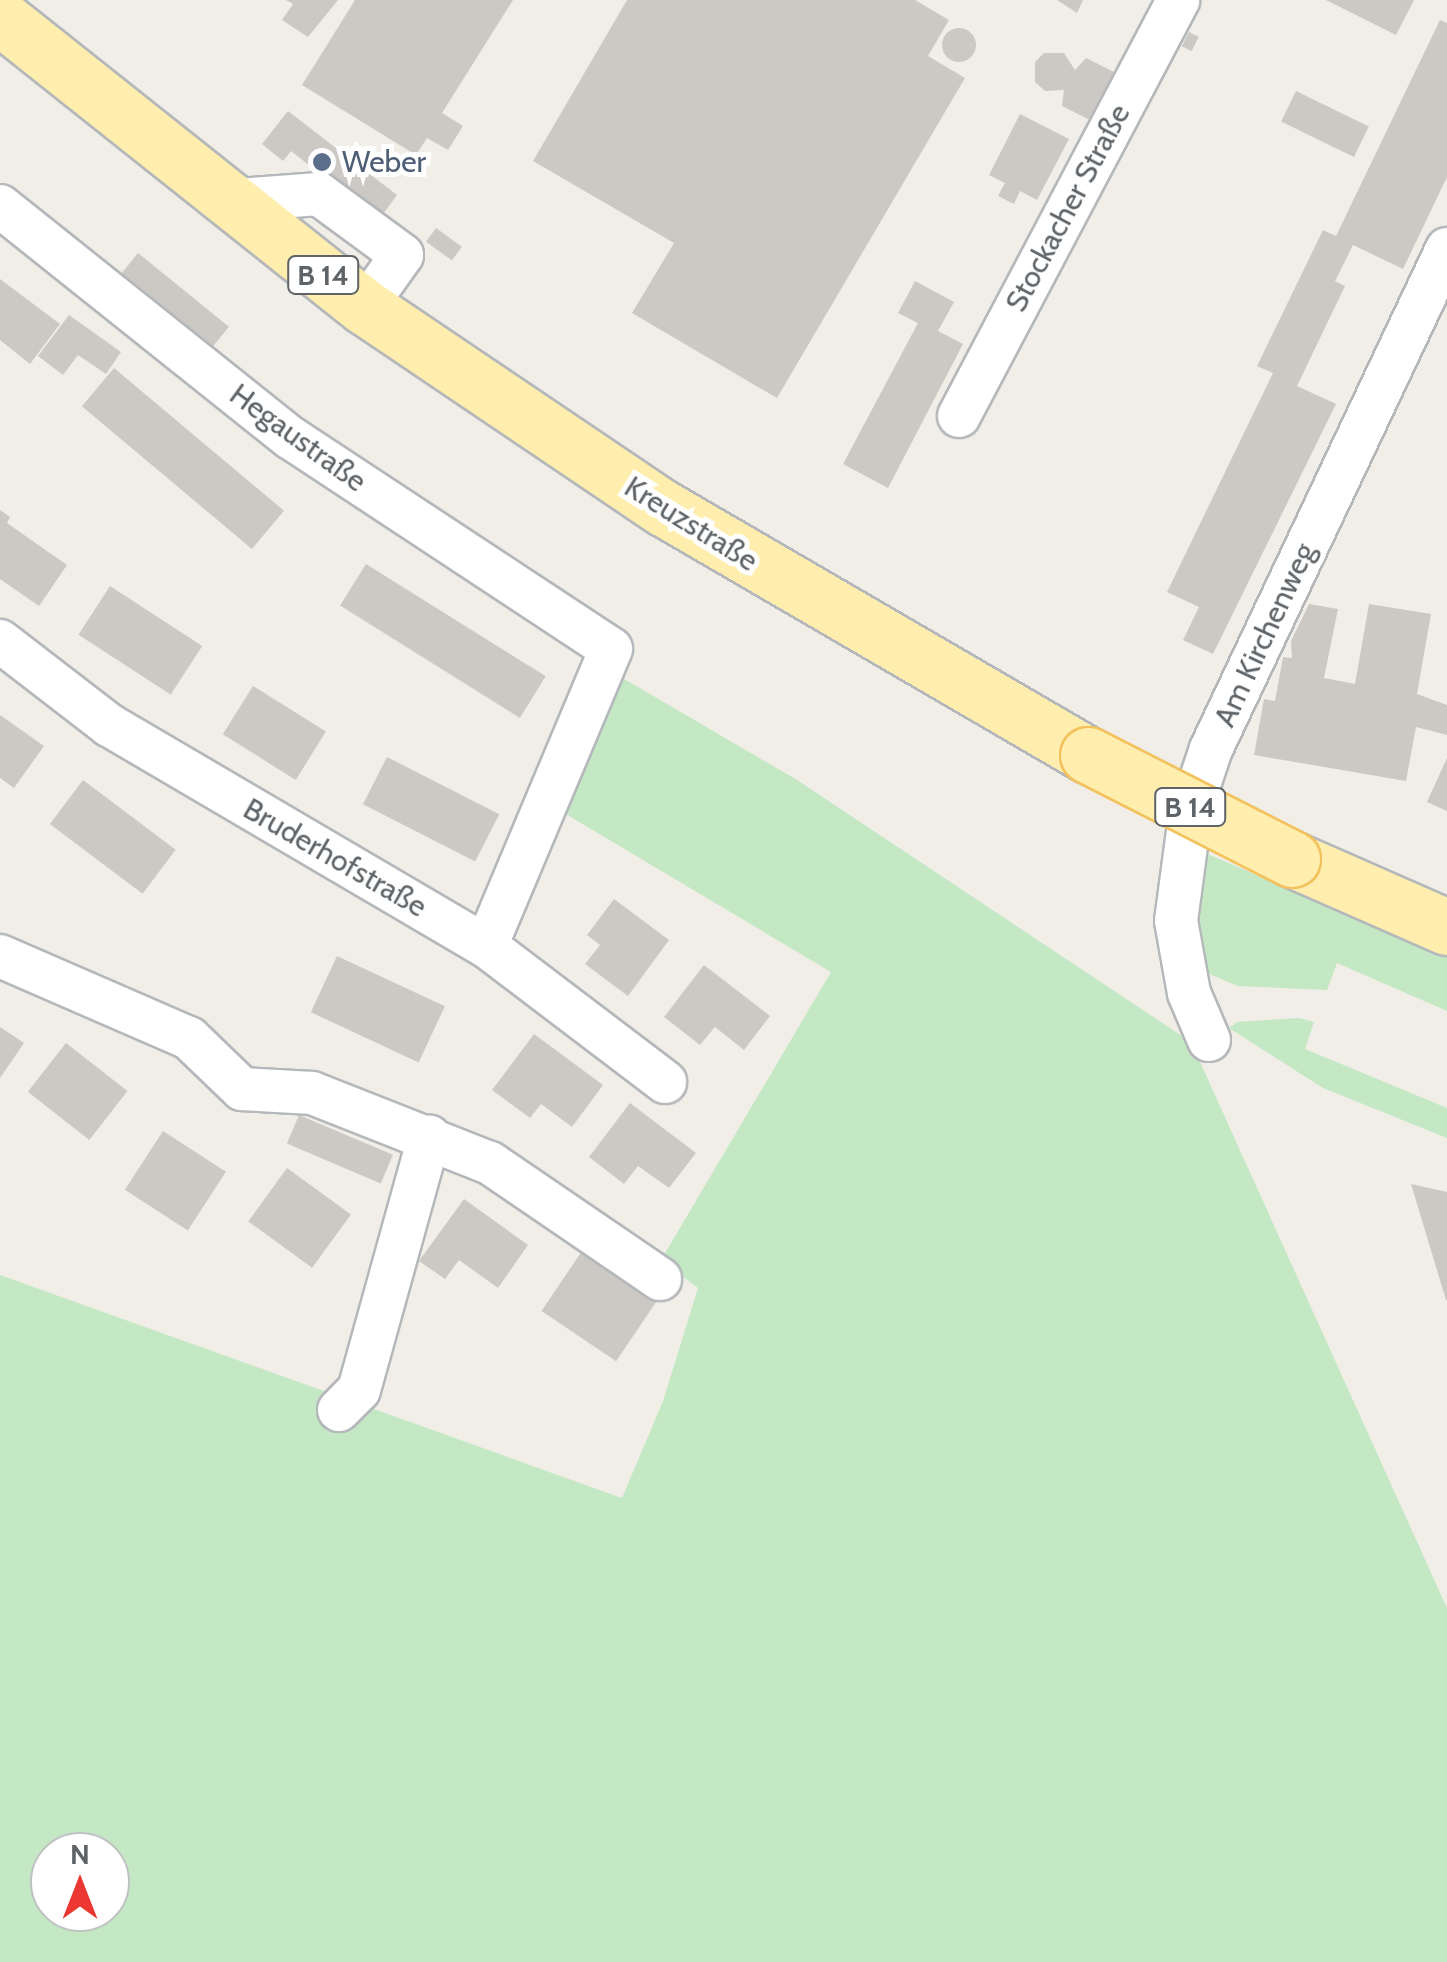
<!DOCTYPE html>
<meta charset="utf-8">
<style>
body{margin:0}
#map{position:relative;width:1447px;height:1962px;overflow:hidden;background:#f0eee7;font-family:Cabin,sans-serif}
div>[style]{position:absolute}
.green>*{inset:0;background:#c5e8c4}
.building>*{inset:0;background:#ccc9c4;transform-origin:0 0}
.round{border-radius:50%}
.roads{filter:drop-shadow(2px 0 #b4b8bb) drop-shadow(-2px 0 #b4b8bb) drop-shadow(0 2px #b4b8bb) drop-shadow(0 -2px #b4b8bb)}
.minor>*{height:42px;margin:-21px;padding:0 21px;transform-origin:21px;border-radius:21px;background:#fff}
.major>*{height:55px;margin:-27.5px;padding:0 27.5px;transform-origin:27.5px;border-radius:27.5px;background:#ffeead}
.bridges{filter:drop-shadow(2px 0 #f3c15d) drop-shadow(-2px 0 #f3c15d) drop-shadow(0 2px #f3c15d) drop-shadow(0 -2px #f3c15d)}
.major-bridge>*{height:55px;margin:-27.5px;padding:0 27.5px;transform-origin:27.5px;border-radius:27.5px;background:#ffeead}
.dots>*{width:28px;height:28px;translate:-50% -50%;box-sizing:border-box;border:5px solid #fff;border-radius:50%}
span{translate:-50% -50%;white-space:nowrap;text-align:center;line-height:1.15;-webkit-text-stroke:10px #fff;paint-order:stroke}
.shield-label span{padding:2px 8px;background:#fff;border:2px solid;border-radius:8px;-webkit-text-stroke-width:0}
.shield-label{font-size:28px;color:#5e6367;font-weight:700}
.service-label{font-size:30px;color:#4e5e75}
.left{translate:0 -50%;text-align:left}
.street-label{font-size:30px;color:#5e6367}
.north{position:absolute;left:30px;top:1832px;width:100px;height:100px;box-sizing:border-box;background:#fff;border:2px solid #bfc1c2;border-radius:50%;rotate:0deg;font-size:28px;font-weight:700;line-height:40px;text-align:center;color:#5e6367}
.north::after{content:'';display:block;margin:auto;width:35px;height:45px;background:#ec3732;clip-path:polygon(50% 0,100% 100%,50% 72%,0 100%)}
</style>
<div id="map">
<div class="green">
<i style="clip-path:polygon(evenodd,614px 673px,797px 780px,1191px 1042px,1447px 1608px,1447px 1962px,0 1962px,0 1275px,622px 1498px,663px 1401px,698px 1288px,661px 1260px,831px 972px,554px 807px,614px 673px,50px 1852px,110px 1852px,110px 1912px,50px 1912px,50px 1852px)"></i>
<i style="clip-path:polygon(1203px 852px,1447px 956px,1447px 1011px,1337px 963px,1327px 990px,1238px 986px,1202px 971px,1196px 940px)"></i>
<i style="clip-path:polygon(1299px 1018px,1314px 1022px,1305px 1049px,1447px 1108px,1447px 1138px,1323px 1088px,1229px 1028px,1237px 1022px)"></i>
</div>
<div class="building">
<i style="clip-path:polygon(286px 0,338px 0,308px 37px,282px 20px,293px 4px)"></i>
<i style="clip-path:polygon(355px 0,513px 0,442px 113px,463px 126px,448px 150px,427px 138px,416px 155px,302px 85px)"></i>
<i style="clip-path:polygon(627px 0,915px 0,949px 20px,928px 56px,965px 78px,777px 398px,632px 313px,674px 243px,533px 161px)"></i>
<i style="clip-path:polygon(1057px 0,1083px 0,1077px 13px)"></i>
<i style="clip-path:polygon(1326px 0,1414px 0,1396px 35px)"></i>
<i style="clip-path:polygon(1440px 20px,1447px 23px,1447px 177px,1403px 269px,1353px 245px,1335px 281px,1345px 286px,1297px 386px,1336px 404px,1213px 654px,1183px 640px,1199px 607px,1167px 592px,1273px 373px,1257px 366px,1323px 230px,1336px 236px)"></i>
<i class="round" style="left:942px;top:28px;width:34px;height:34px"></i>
<i style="left:1189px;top:32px;width:11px;height:16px;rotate:27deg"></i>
<i style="clip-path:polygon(1044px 53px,1064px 53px,1075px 70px,1086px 58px,1114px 72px,1090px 120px,1062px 106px,1064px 90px,1045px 91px,1035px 82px,1035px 62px)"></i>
<i style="left:1296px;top:91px;width:81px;height:34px;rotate:26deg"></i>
<i style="clip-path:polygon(288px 111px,397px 195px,359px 247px,342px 191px,291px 151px,283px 161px,262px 144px)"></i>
<i style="clip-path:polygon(1020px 114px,1069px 139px,1037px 200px,1020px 191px,1014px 204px,998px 196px,1005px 183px,989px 175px)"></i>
<i style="left:436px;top:228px;width:32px;height:17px;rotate:36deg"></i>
<i style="left:138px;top:253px;width:117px;height:33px;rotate:39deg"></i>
<i style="clip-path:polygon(0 270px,0 279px,60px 324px,30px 364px,0 340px)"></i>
<i style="clip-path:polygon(915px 281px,954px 302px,938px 331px,963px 344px,888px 488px,843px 464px,918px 323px,898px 313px)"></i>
<i style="clip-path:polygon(69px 315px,121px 352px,106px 374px,78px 355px,63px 375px,38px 356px)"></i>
<i style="left:114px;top:368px;width:222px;height:50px;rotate:40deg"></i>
<i style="clip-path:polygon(0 510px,10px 517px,7px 523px,67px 565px,39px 606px,0 579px)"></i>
<i style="left:366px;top:564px;width:212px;height:49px;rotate:32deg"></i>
<i style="left:110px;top:586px;width:110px;height:58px;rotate:33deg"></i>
<i style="clip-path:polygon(1309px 604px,1338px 609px,1324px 678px,1355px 684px,1369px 604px,1431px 614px,1417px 694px,1447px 705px,1447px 735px,1416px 727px,1406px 781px,1254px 755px,1264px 699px,1275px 701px,1283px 657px,1292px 658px,1291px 641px)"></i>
<i style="left:253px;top:686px;width:86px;height:57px;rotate:32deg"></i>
<i style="clip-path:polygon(0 715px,44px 746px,14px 788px,0 778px)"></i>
<i style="left:387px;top:757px;width:126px;height:53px;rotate:27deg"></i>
<i style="clip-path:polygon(1447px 758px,1447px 811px,1427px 802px)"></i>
<i style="left:83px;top:780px;width:116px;height:55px;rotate:37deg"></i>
<i style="clip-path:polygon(614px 899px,669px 940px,628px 996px,585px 964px,600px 945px,587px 935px)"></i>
<i style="left:337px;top:956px;width:119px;height:62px;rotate:25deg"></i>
<i style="clip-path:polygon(704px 965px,770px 1016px,744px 1050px,715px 1027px,700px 1045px,664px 1017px)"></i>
<i style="clip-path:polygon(0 1027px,24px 1043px,0 1078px)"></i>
<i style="clip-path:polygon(534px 1034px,603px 1085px,572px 1127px,541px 1104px,530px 1118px,492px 1090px)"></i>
<i style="left:66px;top:1043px;width:78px;height:62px;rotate:38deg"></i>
<i style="clip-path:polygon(630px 1103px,696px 1153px,669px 1188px,638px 1166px,624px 1184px,589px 1157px)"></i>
<i style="left:299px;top:1115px;width:102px;height:31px;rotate:23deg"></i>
<i style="left:163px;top:1131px;width:75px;height:70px;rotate:33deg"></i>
<i style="left:287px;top:1168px;width:79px;height:66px;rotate:36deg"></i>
<i style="clip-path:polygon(1411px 1184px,1447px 1192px,1447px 1300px,1446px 1300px)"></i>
<i style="clip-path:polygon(464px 1199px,528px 1245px,498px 1288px,459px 1260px,445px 1279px,419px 1261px)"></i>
<i style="left:584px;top:1248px;width:90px;height:76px;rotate:34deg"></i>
</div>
<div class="roads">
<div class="minor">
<i style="left:225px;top:201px;width:94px;rotate:-4.3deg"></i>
<i style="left:319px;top:194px;width:103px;rotate:36.3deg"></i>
<i style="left:402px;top:255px;width:64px;rotate:125.4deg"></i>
<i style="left:0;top:206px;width:372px;rotate:38.6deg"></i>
<i style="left:291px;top:438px;width:383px;rotate:33.4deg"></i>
<i style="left:611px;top:649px;width:322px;rotate:112.8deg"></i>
<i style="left:959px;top:416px;width:470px;rotate:-62.2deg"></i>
<i style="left:0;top:641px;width:138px;rotate:37.6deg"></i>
<i style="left:109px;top:725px;width:437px;rotate:30.4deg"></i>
<i style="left:486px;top:946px;width:225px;rotate:37.2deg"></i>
<i style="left:0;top:956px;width:206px;rotate:23.5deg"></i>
<i style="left:189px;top:1038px;width:74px;rotate:43.9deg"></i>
<i style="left:242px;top:1089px;width:70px;rotate:3.3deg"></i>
<i style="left:312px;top:1093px;width:191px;rotate:21.5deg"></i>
<i style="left:490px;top:1163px;width:206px;rotate:34.3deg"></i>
<i style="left:1209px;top:1040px;width:51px;rotate:-113.1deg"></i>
<i style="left:1189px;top:993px;width:73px;rotate:-100.2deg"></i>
<i style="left:1176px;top:921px;width:113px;rotate:-82.4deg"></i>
<i style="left:1191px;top:809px;width:63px;rotate:-71.6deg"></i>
<i style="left:1211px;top:749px;width:553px;rotate:-64.73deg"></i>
<i style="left:339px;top:1410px;width:28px;rotate:-45deg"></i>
<i style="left:359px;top:1390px;width:263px;rotate:-74.5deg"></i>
</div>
<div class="major">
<i style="left:0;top:17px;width:466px;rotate:38.5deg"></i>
<i style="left:365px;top:307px;width:362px;rotate:34deg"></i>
<i style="left:665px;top:509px;width:489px;rotate:30.2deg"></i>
<i style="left:1292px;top:859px;width:169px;rotate:23.7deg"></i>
</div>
</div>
<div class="bridges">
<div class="major-bridge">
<i style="left:1088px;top:755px;width:229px;rotate:27deg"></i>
</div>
</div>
<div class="dots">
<i style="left:322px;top:162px;background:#5c6f8a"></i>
</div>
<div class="shield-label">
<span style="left:323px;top:275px">B 14</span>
<span style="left:1190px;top:807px">B 14</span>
</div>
<div class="service-label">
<span class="left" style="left:342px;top:162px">Weber</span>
</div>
<div class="street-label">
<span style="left:1068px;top:208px;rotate:-62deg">Stockacher Straße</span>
<span style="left:298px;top:438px;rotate:36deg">Hegaustraße</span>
<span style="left:691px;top:524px;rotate:32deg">Kreuzstraße</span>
<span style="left:1265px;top:635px;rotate:-65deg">Am Kirchenweg</span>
<span style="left:335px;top:858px;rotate:30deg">Bruderhofstraße</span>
</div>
<div class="north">N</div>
</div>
